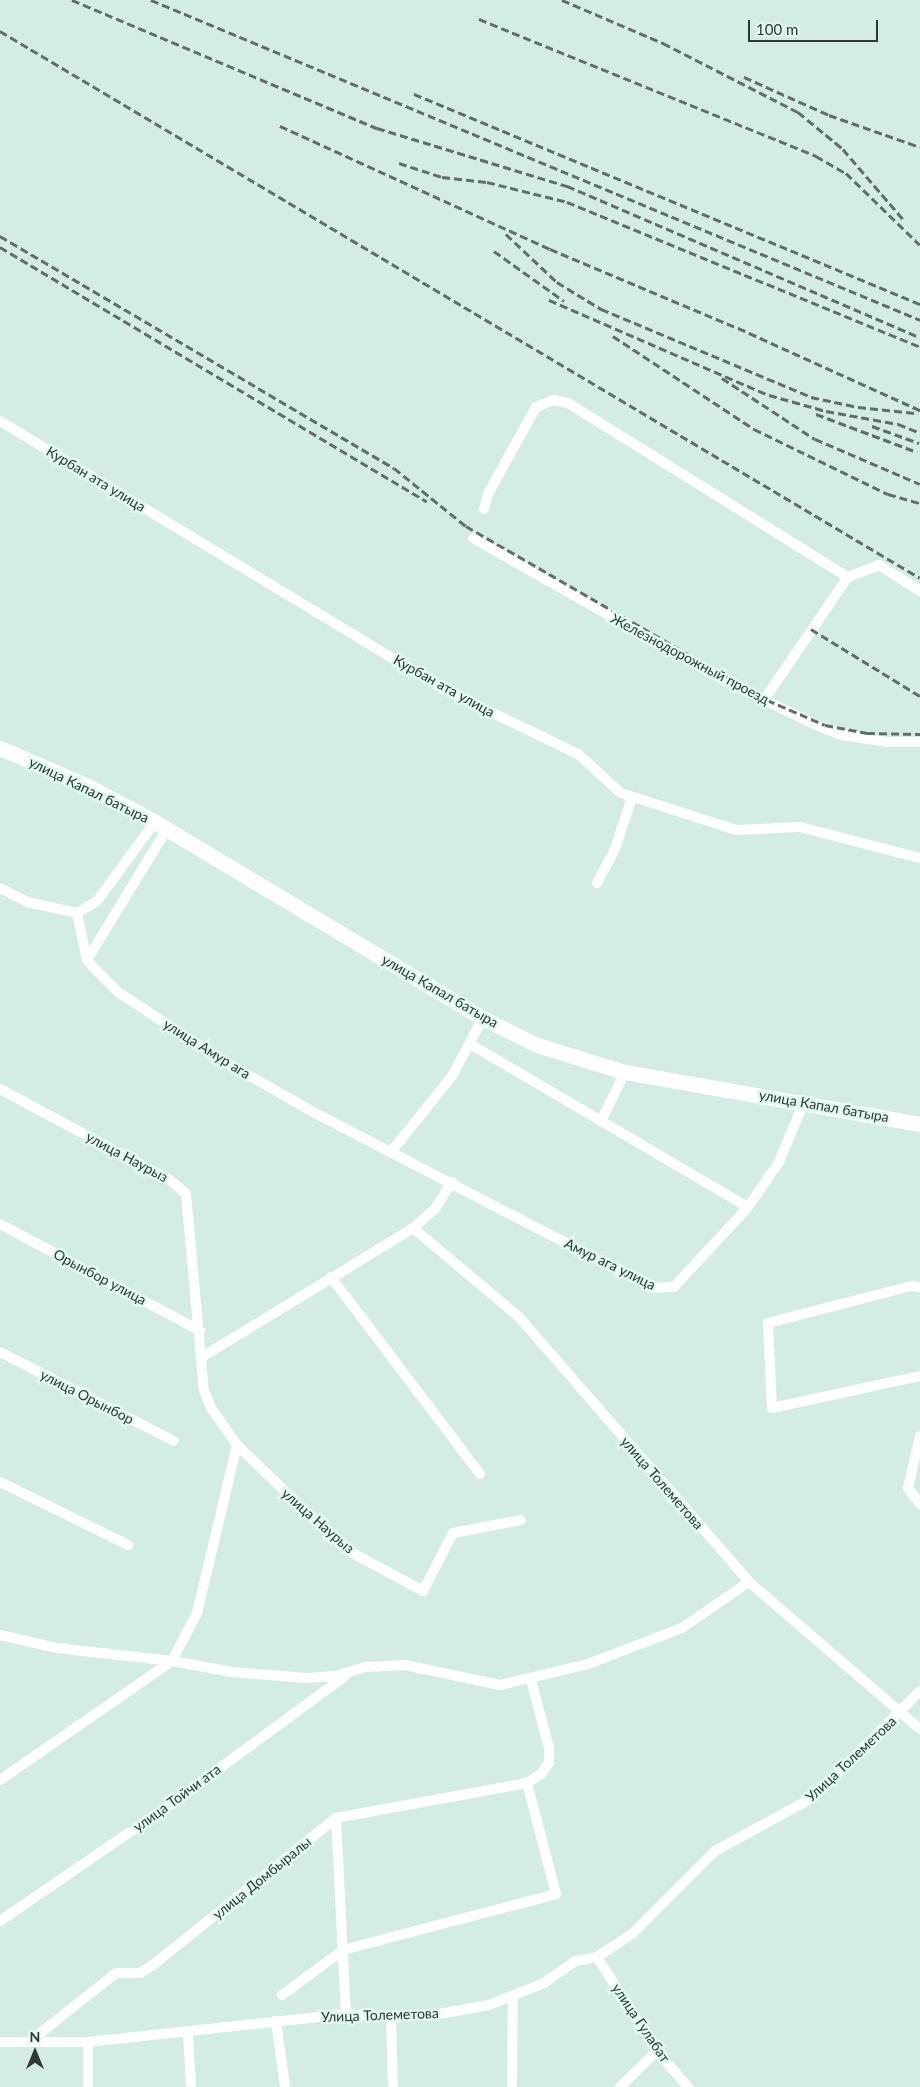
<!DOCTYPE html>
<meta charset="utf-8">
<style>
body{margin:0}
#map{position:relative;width:920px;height:2087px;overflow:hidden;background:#d4ece6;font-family:Lato,sans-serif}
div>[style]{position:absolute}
.minor>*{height:10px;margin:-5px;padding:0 5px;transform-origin:5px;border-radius:5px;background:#fff}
.secondary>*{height:15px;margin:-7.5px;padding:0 7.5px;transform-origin:7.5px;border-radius:7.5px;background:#fff}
.rail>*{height:2.5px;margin-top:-1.25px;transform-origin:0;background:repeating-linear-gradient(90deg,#606d6a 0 8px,transparent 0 12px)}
span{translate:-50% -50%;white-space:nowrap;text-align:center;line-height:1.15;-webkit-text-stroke:5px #e1f9f3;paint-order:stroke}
.street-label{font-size:14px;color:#2f3836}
.north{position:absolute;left:10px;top:2027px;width:50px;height:50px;-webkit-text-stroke:4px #e1f9f3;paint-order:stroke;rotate:0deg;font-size:14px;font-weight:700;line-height:20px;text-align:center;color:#2f3836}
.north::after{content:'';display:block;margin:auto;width:18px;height:22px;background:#2f3836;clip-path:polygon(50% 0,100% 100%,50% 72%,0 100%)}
.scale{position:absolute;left:748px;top:20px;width:130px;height:22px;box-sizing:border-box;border:2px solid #2f3836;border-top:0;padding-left:6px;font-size:15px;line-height:18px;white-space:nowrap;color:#2f3836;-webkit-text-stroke:4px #e1f9f3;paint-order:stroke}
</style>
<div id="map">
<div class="minor">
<i style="left:0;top:421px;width:520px;rotate:31.15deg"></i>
<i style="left:445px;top:690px;width:148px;rotate:25.7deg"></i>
<i style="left:578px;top:754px;width:58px;rotate:42.2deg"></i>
<i style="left:621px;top:793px;width:121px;rotate:17.8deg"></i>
<i style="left:736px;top:830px;width:64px;rotate:-2.7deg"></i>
<i style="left:800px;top:827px;width:124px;rotate:14.5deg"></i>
<i style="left:484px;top:509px;width:16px;rotate:-75deg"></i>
<i style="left:488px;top:494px;width:99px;rotate:-61.1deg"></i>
<i style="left:536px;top:407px;width:18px;rotate:-22deg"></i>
<i style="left:553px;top:400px;width:15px;rotate:11deg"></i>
<i style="left:568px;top:403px;width:330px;rotate:31.9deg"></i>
<i style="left:473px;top:538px;width:288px;rotate:29.6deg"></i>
<i style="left:723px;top:680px;width:103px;rotate:25.8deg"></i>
<i style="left:816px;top:725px;width:28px;rotate:21deg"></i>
<i style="left:842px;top:735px;width:47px;rotate:8.7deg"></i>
<i style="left:888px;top:742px;width:32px"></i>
<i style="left:764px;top:700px;width:149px;rotate:-55.7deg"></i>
<i style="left:848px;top:577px;width:33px;rotate:-21deg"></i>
<i style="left:879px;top:565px;width:49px;rotate:32.4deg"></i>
<i style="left:597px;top:883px;width:38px;rotate:-62deg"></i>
<i style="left:615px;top:849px;width:55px;rotate:-71.9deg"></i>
<i style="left:0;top:888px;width:30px;rotate:27deg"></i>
<i style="left:27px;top:902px;width:51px;rotate:12.4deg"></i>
<i style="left:77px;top:913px;width:48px;rotate:78deg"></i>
<i style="left:87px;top:960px;width:11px;rotate:49deg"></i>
<i style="left:94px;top:968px;width:34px;rotate:45deg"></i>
<i style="left:118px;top:992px;width:122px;rotate:33.3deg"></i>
<i style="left:220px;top:1059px;width:112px;rotate:29.6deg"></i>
<i style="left:317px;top:1114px;width:377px;rotate:27.4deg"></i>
<i style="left:652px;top:1288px;width:22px;rotate:-3deg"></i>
<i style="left:674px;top:1287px;width:109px;rotate:-47.2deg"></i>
<i style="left:77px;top:913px;width:23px;rotate:-31deg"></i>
<i style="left:97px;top:901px;width:98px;rotate:-53.7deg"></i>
<i style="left:87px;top:960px;width:153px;rotate:-58.6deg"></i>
<i style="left:470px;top:1044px;width:322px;rotate:30.4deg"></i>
<i style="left:748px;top:1207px;width:55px;rotate:-55.4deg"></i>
<i style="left:779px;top:1162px;width:65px;rotate:-67.4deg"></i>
<i style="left:0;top:1089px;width:193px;rotate:28.2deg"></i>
<i style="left:170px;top:1180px;width:21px;rotate:41deg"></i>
<i style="left:186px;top:1194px;width:197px;rotate:84.8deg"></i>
<i style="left:204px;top:1390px;width:19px;rotate:69deg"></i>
<i style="left:211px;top:1408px;width:45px;rotate:54.9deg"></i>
<i style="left:237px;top:1445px;width:150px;rotate:43.9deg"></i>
<i style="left:345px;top:1549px;width:89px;rotate:28.3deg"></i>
<i style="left:423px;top:1591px;width:65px;rotate:-62.7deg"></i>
<i style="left:453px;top:1533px;width:69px;rotate:-10.8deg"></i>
<i style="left:601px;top:1121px;width:55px;rotate:-63.9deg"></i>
<i style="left:391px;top:1152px;width:97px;rotate:-51.2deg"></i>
<i style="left:452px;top:1076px;width:66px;rotate:-61.9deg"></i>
<i style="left:0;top:1224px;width:227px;rotate:28.1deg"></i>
<i style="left:413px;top:1228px;width:138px;rotate:40deg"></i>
<i style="left:519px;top:1317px;width:351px;rotate:49deg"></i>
<i style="left:749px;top:1582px;width:225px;rotate:40.7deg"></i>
<i style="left:331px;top:1277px;width:247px;rotate:52.9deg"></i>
<i style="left:920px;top:1287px;width:9px;rotate:-174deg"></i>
<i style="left:911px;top:1286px;width:148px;rotate:165.5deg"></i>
<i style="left:768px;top:1323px;width:85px;rotate:87.3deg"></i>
<i style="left:772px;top:1408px;width:151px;rotate:-12.2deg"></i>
<i style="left:0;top:1352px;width:195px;rotate:27.1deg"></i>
<i style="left:202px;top:1357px;width:247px;rotate:-31.4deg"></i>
<i style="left:413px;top:1228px;width:29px;rotate:-41deg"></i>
<i style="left:435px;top:1209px;width:32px;rotate:-58deg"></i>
<i style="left:920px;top:1436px;width:53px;rotate:103deg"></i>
<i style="left:908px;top:1488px;width:20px;rotate:53deg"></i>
<i style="left:0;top:1482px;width:143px;rotate:26.2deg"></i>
<i style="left:0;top:1635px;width:58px;rotate:12.8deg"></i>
<i style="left:57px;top:1648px;width:116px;rotate:6.4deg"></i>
<i style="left:172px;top:1661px;width:61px;rotate:10.4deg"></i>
<i style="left:232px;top:1672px;width:74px;rotate:4.6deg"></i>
<i style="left:306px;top:1678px;width:30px;rotate:-4deg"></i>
<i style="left:336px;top:1676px;width:30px;rotate:-17deg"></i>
<i style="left:365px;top:1667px;width:40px;rotate:-2.9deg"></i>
<i style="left:405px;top:1665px;width:97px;rotate:11.9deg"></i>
<i style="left:500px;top:1685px;width:90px;rotate:-13.4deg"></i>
<i style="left:588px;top:1664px;width:101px;rotate:-21deg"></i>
<i style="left:682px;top:1628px;width:81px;rotate:-34.5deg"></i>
<i style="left:0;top:1780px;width:209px;rotate:-34.7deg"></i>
<i style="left:172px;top:1661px;width:54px;rotate:-62.5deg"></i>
<i style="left:197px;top:1613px;width:173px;rotate:-76.6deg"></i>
<i style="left:336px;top:1818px;width:196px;rotate:87.1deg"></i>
<i style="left:0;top:1921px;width:212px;rotate:-34.4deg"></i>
<i style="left:175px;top:1801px;width:211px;rotate:-36.3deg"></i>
<i style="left:597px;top:1957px;width:112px;rotate:57.4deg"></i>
<i style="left:657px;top:2051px;width:48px;rotate:49.3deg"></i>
<i style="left:282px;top:1995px;width:76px;rotate:-36.4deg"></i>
<i style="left:343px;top:1950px;width:220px;rotate:-14.7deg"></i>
<i style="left:556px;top:1894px;width:115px;rotate:-104.6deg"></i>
<i style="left:391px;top:2017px;width:70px;rotate:88.4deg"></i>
<i style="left:276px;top:2021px;width:67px;rotate:82.2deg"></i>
<i style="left:188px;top:2033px;width:54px;rotate:86.8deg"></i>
<i style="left:0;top:2042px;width:88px"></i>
<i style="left:88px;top:2042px;width:260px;rotate:-6.2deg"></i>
<i style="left:346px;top:2014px;width:45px;rotate:3.8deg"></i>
<i style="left:391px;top:2017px;width:48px;rotate:-3.6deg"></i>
<i style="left:439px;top:2014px;width:51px;rotate:-10.2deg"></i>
<i style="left:489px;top:2005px;width:59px;rotate:-21.8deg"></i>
<i style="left:544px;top:1983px;width:38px;rotate:-35deg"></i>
<i style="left:575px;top:1961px;width:22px;rotate:-10deg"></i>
<i style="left:597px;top:1957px;width:42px;rotate:-33.3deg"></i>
<i style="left:632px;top:1934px;width:117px;rotate:-45deg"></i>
<i style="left:715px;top:1851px;width:113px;rotate:-28.6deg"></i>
<i style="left:814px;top:1797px;width:150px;rotate:-45deg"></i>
<i style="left:29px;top:2042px;width:111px;rotate:-38.4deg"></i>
<i style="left:116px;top:1973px;width:24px"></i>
<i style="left:140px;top:1973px;width:15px;rotate:-32deg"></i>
<i style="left:153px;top:1965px;width:235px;rotate:-38.8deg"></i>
<i style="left:336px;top:1818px;width:194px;rotate:-10.4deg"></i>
<i style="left:527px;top:1783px;width:17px;rotate:-33deg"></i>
<i style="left:541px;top:1774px;width:14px;rotate:-54deg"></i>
<i style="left:549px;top:1763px;width:15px;rotate:-90deg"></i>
<i style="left:549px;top:1748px;width:70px;rotate:-104.8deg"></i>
<i style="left:88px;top:2087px;width:45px;rotate:-90deg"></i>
<i style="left:512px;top:2087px;width:91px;rotate:-89.4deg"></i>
<i style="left:620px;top:2087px;width:52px;rotate:-44.2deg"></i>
</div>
<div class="secondary">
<i style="left:0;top:748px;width:96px;rotate:23.4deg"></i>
<i style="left:88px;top:786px;width:76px;rotate:28.2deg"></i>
<i style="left:155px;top:822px;width:382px;rotate:30.9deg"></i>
<i style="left:483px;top:1018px;width:60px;rotate:26.6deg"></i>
<i style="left:537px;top:1045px;width:92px;rotate:17.1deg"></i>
<i style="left:625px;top:1072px;width:300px;rotate:10deg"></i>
</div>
<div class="rail">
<i style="left:72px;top:0;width:331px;rotate:22.8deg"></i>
<i style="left:377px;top:128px;width:199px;rotate:17deg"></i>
<i style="left:567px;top:186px;width:384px;rotate:23.2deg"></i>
<i style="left:151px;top:0;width:833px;rotate:22.59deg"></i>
<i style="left:562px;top:0;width:110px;rotate:23.1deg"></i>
<i style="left:663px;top:43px;width:152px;rotate:27.1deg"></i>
<i style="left:798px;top:112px;width:58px;rotate:39.4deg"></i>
<i style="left:843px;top:149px;width:92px;rotate:49.4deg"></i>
<i style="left:479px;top:19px;width:364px;rotate:22.1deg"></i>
<i style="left:816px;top:156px;width:34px;rotate:30deg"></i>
<i style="left:846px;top:173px;width:103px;rotate:44.2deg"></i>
<i style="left:0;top:31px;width:1070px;rotate:30.73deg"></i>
<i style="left:744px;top:77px;width:93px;rotate:24.1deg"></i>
<i style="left:829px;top:115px;width:96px;rotate:19.4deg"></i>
<i style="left:414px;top:94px;width:548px;rotate:22.54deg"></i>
<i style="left:280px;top:126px;width:297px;rotate:24.5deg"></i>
<i style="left:550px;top:249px;width:204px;rotate:22.8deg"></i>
<i style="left:738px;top:328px;width:200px;rotate:24.3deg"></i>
<i style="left:399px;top:163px;width:45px;rotate:18deg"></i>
<i style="left:442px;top:177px;width:45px;rotate:6.3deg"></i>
<i style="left:487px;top:182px;width:82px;rotate:14deg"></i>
<i style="left:567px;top:202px;width:382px;rotate:22.3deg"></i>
<i style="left:506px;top:234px;width:70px;rotate:43.3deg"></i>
<i style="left:557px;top:282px;width:52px;rotate:31.5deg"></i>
<i style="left:601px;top:309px;width:228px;rotate:22.7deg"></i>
<i style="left:811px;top:397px;width:48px;rotate:12deg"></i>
<i style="left:858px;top:407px;width:57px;rotate:6deg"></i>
<i style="left:0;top:236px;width:457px;rotate:30.5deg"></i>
<i style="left:394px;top:468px;width:92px;rotate:38.9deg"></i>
<i style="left:466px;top:526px;width:348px;rotate:30deg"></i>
<i style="left:767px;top:700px;width:63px;rotate:23.3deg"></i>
<i style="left:825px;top:725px;width:43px;rotate:10.8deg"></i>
<i style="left:867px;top:733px;width:53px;rotate:1.1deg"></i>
<i style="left:0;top:247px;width:497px;rotate:30.8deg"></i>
<i style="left:494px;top:251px;width:86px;rotate:35.5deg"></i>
<i style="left:549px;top:300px;width:240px;rotate:23.4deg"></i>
<i style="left:769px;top:395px;width:59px;rotate:15.7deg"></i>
<i style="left:826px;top:411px;width:73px;rotate:10.2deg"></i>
<i style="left:898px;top:424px;width:24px;rotate:22deg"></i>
<i style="left:613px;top:336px;width:169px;rotate:33.4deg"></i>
<i style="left:754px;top:429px;width:149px;rotate:25.9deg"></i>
<i style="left:888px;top:494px;width:33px;rotate:16deg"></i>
<i style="left:722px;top:378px;width:111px;rotate:33.3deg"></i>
<i style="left:815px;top:439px;width:114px;rotate:23.2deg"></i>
<i style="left:816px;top:414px;width:108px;rotate:20.6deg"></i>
<i style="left:872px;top:426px;width:50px;rotate:19.9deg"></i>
<i style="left:811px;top:629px;width:128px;rotate:31.6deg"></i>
</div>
<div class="street-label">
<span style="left:96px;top:479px;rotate:31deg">Курбан ата улица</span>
<span style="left:690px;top:659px;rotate:28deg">Железнодорожный проезд</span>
<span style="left:444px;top:686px;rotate:29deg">Курбан ата улица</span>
<span style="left:89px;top:790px;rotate:26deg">улица Капал батыра</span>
<span style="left:440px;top:991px;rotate:30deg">улица Капал батыра</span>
<span style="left:207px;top:1049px;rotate:32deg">улица Амур ага</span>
<span style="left:824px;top:1106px;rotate:10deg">улица Капал батыра</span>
<span style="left:127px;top:1157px;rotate:28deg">улица Наурыз</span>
<span style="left:610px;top:1264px;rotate:26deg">Амур ага улица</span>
<span style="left:100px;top:1277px;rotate:28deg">Орынбор улица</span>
<span style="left:87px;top:1397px;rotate:27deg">улица Орынбор</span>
<span style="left:662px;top:1483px;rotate:49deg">улица Толеметова</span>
<span style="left:318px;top:1521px;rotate:41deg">улица Наурыз</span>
<span style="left:851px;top:1759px;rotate:-43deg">Улица Толеметова</span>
<span style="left:177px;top:1798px;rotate:-36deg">улица Тойчи ата</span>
<span style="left:262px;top:1878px;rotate:-39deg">улица Домбыралы</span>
<span style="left:380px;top:2015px;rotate:-2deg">Улица Толеметова</span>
<span style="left:641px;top:2023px;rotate:56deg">улица Гулабат</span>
</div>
<div class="north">N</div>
<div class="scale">100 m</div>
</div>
